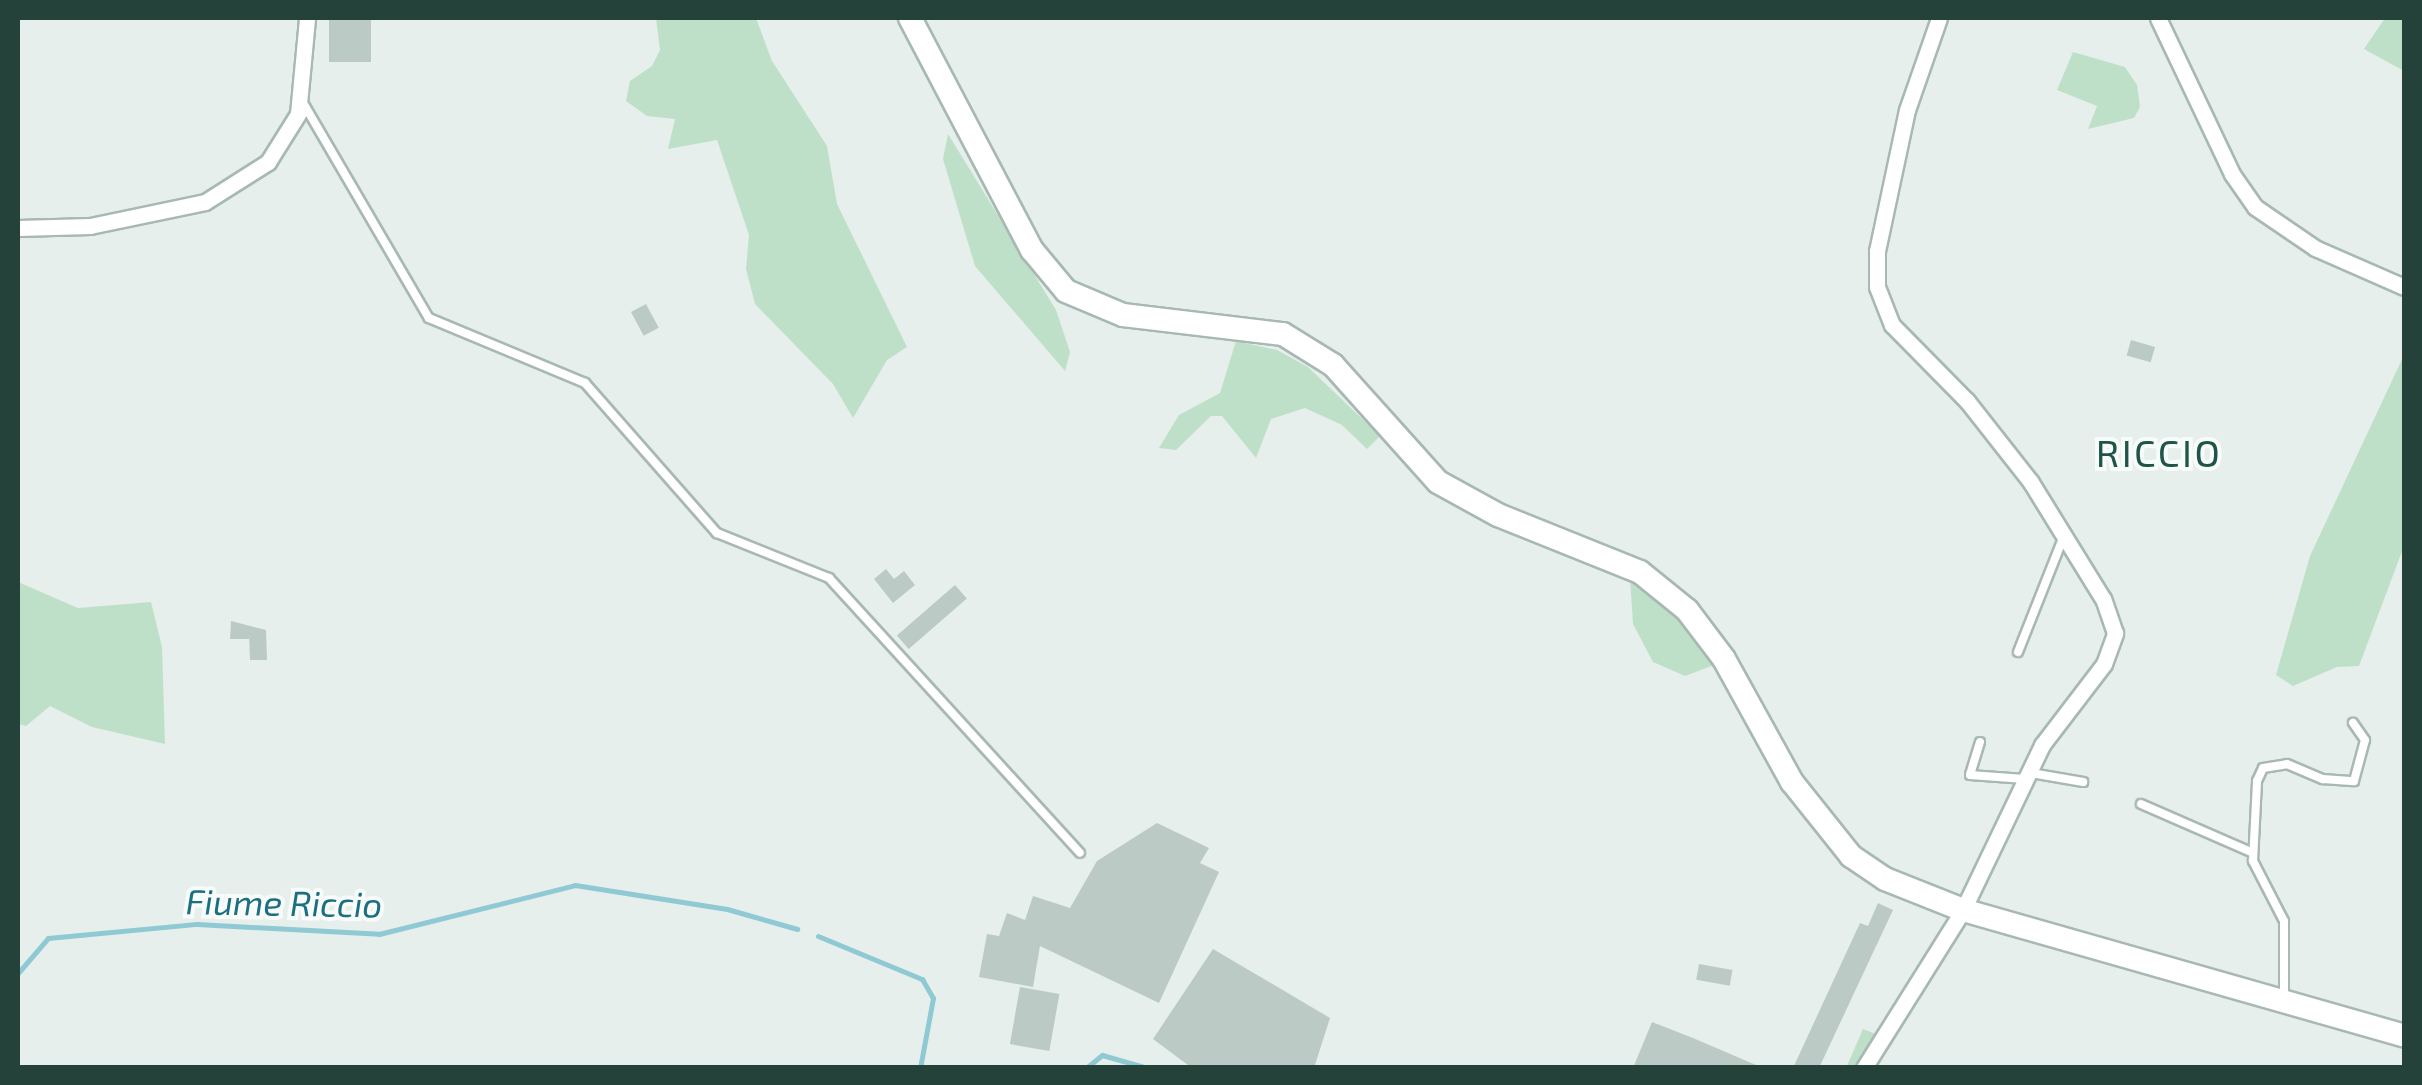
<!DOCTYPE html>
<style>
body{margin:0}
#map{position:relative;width:2422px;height:1085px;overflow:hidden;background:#e6efeb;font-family:"Exo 2",sans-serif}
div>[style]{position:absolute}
.green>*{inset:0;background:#bfe0c8}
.stream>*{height:5px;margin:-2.5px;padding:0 2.5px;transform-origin:2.5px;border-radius:2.5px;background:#8ec9d4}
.building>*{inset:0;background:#bbcac4;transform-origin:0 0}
.roads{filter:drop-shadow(2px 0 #a8b8b2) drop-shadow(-2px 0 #a8b8b2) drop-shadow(0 2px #a8b8b2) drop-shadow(0 -2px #a8b8b2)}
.lane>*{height:8px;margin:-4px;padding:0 4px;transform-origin:4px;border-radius:4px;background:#fff}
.street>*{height:15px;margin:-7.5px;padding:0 7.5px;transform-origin:7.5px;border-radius:7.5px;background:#fff}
.secondary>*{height:22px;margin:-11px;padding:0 11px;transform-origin:11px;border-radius:11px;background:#fff}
span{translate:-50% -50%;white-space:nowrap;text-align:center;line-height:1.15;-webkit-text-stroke:8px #f7fbf9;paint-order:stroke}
.water-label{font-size:35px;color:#1c6f80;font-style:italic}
.quarter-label{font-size:38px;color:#1f5548;letter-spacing:2.5px}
.frame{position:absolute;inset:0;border:20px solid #24423a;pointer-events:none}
</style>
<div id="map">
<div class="green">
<i style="clip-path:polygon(656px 18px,756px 18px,772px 61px,827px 146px,837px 204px,907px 347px,887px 360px,853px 418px,833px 384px,755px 304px,746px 269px,749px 235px,717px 140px,668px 149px,675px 119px,647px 116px,626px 101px,630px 81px,652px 66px,660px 50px)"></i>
<i style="clip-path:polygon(2385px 18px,2404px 18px,2404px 71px,2364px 49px)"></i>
<i style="clip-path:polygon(2073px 52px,2125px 67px,2137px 85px,2140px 107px,2134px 118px,2088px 129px,2097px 106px,2057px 90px)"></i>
<i style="clip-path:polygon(948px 134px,1056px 310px,1070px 352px,1065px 371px,975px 266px,943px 159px)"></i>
<i style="clip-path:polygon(1236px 341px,1277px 350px,1308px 367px,1380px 436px,1367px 449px,1342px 425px,1305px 408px,1271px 419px,1256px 458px,1222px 416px,1211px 416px,1176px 450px,1159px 448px,1179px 415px,1220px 393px)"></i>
<i style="clip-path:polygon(2404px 355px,2404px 546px,2359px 666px,2337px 667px,2293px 686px,2276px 675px,2310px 556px)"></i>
<i style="clip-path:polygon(1630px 578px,1676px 612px,1717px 664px,1685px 676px,1653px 662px,1633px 624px)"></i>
<i style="clip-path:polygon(18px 582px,78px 608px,151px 602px,162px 647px,165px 744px,92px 727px,50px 706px,26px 726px,18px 724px)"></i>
<i style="clip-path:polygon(1863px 1029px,1876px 1034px,1861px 1067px,1846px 1068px)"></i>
</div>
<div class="stream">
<i style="left:818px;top:936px;width:113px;rotate:22.5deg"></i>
<i style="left:922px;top:979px;width:22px;rotate:60deg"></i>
<i style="left:933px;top:998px;width:71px;rotate:100.5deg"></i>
<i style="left:18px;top:973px;width:46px;rotate:-49.4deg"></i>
<i style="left:48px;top:938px;width:150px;rotate:-5.4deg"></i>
<i style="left:197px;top:924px;width:182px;rotate:3.1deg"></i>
<i style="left:379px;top:934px;width:202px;rotate:-14deg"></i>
<i style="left:575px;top:885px;width:154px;rotate:9deg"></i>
<i style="left:727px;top:909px;width:73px;rotate:15.9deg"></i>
<i style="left:1086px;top:1068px;width:21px;rotate:-39deg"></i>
<i style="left:1102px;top:1055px;width:48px;rotate:15.8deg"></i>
</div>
<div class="building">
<i style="left:329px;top:18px;width:42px;height:44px"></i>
<i style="left:646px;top:304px;width:27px;height:17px;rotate:62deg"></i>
<i style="left:2131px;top:340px;width:25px;height:16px;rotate:16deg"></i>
<i style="clip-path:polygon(886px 569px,894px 579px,904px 571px,915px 585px,893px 603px,874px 579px)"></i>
<i style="left:955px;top:585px;width:18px;height:77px;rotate:49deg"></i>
<i style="clip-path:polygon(231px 621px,266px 630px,267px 660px,250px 660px,249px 633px,249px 639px,230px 639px)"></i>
<i style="clip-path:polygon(1157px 823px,1209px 848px,1200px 863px,1219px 872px,1159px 1003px,1040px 946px,1033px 987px,979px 977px,987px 934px,999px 936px,1007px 913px,1025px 920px,1033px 896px,1070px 908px,1097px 861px)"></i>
<i style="clip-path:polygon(1878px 903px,1893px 910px,1819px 1068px,1793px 1068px,1860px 923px,1868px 926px)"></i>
<i style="clip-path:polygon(1213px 949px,1330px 1018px,1314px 1068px,1192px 1068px,1153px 1039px)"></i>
<i style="left:1699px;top:964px;width:34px;height:16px;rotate:10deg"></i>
<i style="left:1020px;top:987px;width:40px;height:58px;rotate:10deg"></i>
<i style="clip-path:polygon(1652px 1022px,1693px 1038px,1763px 1068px,1633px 1068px)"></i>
</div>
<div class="roads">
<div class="lane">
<i style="left:302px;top:101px;width:251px;rotate:59.7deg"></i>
<i style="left:429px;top:318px;width:169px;rotate:22.6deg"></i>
<i style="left:585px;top:383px;width:200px;rotate:48.7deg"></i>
<i style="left:717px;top:533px;width:121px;rotate:21.9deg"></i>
<i style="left:829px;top:578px;width:372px;rotate:47.6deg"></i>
<i style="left:2018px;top:652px;width:125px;rotate:-68.4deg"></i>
<i style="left:1980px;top:742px;width:34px;rotate:107deg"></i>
<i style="left:1970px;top:775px;width:55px;rotate:4.2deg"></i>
<i style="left:2031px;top:773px;width:53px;rotate:9.8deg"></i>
<i style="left:2141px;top:804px;width:122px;rotate:23.6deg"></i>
<i style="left:2284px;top:998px;width:77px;rotate:-90deg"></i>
<i style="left:2284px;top:921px;width:68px;rotate:-117.3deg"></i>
<i style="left:2253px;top:861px;width:80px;rotate:-87.1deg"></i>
<i style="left:2257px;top:781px;width:14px;rotate:-65deg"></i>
<i style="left:2263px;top:768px;width:24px;rotate:-9deg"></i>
<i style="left:2287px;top:764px;width:39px;rotate:23deg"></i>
<i style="left:2323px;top:779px;width:31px;rotate:4deg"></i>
<i style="left:2354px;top:781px;width:42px;rotate:-75deg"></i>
<i style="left:2365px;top:740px;width:21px;rotate:-125deg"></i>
</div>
<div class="street">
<i style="left:2158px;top:18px;width:173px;rotate:64.6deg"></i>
<i style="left:2232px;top:174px;width:40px;rotate:55.1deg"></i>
<i style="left:2255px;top:207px;width:73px;rotate:34.3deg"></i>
<i style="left:2315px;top:248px;width:97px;rotate:23.7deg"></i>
<i style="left:18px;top:228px;width:72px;rotate:-1.6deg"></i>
<i style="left:90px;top:226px;width:117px;rotate:-11.8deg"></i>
<i style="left:205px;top:202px;width:75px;rotate:-32.4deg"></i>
<i style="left:268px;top:162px;width:57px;rotate:-58deg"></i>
<i style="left:298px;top:114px;width:96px;rotate:-84.6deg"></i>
<i style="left:1864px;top:1068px;width:186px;rotate:-57.9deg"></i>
<i style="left:1963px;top:910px;width:183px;rotate:-64.4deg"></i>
<i style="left:2042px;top:745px;width:102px;rotate:-52.6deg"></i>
<i style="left:2104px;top:664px;width:33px;rotate:-70deg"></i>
<i style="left:2115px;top:633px;width:36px;rotate:-109deg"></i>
<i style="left:2103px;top:599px;width:139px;rotate:-121.7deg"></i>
<i style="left:2030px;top:481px;width:102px;rotate:-128.2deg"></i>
<i style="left:1967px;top:401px;width:107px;rotate:-134.6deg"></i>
<i style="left:1892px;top:325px;width:41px;rotate:-111.5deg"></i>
<i style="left:1877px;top:287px;width:36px;rotate:-90deg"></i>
<i style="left:1877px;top:251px;width:144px;rotate:-78deg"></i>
<i style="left:1907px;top:110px;width:97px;rotate:-70.8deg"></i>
</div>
<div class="secondary">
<i style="left:910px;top:18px;width:262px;rotate:62.3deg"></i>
<i style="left:1032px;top:250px;width:53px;rotate:50.3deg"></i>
<i style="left:1066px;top:291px;width:62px;rotate:22.8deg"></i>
<i style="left:1123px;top:315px;width:161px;rotate:6.8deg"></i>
<i style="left:1283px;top:334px;width:59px;rotate:31.8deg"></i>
<i style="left:1333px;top:365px;width:157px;rotate:48.1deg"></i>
<i style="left:1438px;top:482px;width:68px;rotate:28.8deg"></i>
<i style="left:1498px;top:515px;width:153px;rotate:21.9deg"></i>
<i style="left:1640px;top:572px;width:60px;rotate:39deg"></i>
<i style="left:1687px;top:610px;width:61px;rotate:52.9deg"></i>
<i style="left:1724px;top:659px;width:141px;rotate:61.1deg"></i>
<i style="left:1792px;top:782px;width:95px;rotate:51.4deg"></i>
<i style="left:1851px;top:856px;width:41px;rotate:34.1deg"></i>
<i style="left:1885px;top:879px;width:84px;rotate:21.7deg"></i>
<i style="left:1963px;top:910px;width:459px;rotate:15.9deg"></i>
</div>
</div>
<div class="water-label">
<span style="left:284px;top:902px;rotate:1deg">Fiume Riccio</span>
</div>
<div class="quarter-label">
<span style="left:2159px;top:453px">RICCIO</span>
</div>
<div class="frame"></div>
</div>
